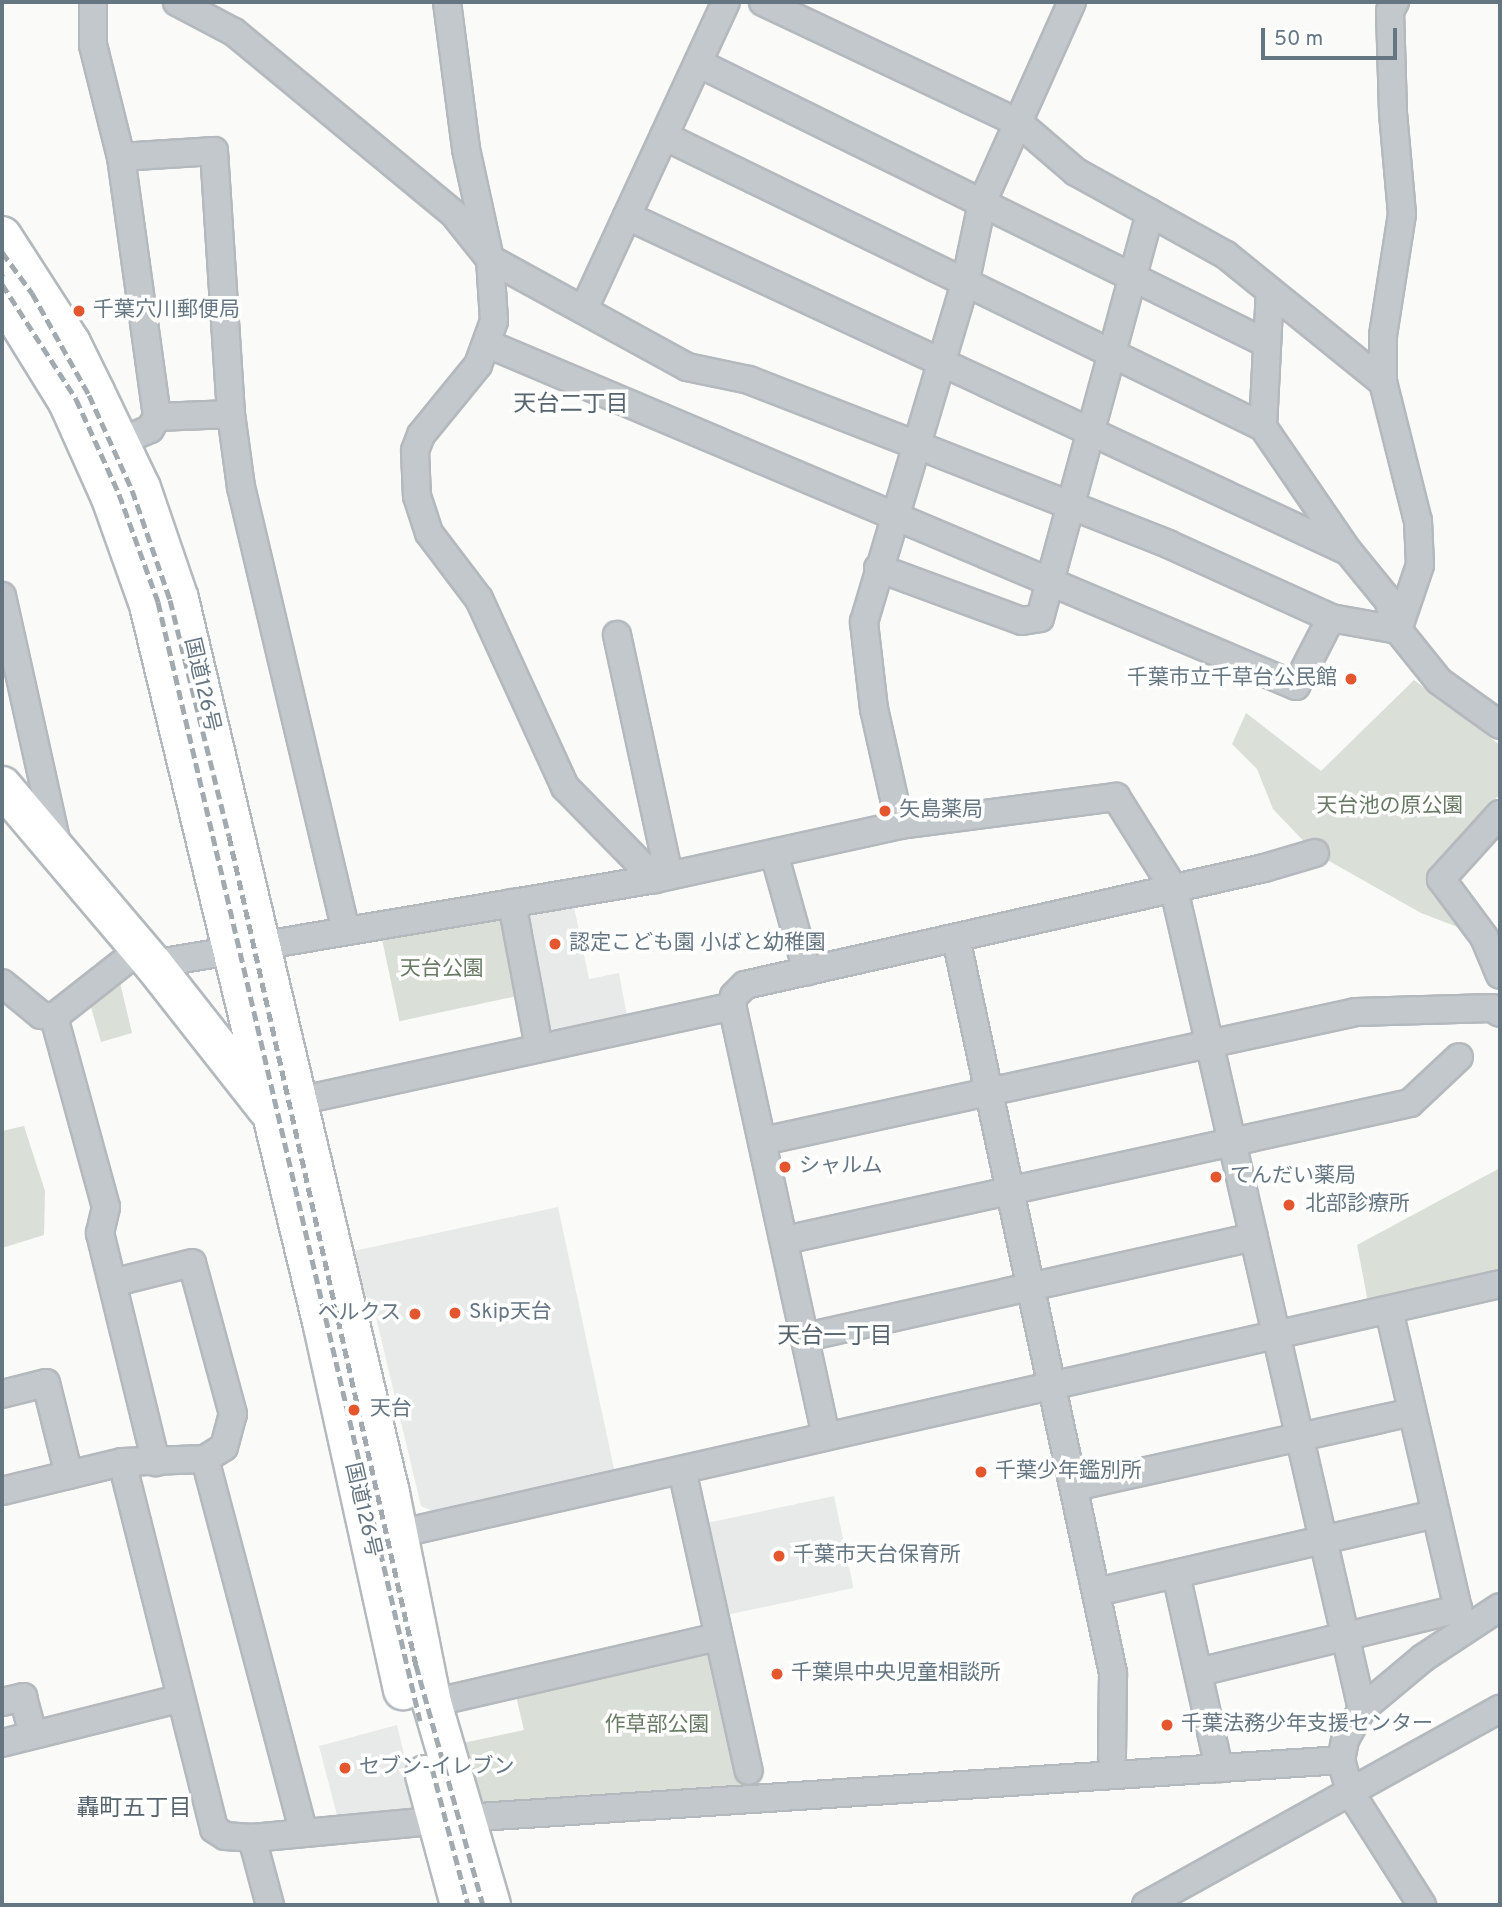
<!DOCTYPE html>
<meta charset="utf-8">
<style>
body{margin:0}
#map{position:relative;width:1502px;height:1907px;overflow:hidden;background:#fafaf8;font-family:Overpass,"Noto Sans JP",sans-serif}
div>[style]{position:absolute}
.built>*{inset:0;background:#e8e9e9;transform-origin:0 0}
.green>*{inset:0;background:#dadfd7;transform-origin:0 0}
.roads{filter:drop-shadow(2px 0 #b4b9bd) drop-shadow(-2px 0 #b4b9bd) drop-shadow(0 2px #b4b9bd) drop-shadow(0 -2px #b4b9bd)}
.minor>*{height:26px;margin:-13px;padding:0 13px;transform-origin:13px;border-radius:13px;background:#c3c8cc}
.highway>*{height:38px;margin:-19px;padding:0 19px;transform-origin:19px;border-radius:19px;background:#fff}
.rail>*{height:5px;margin-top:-2.5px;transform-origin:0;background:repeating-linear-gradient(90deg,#a2aab0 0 10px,transparent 0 15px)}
.dots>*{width:19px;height:19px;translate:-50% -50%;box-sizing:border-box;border:4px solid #fff;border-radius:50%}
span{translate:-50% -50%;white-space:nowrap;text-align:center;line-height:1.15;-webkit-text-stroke:7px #fff;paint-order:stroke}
.poi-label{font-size:21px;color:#657683}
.left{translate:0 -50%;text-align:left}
.right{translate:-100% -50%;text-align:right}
.street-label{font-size:21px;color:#657683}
.park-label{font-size:21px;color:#687a64}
.neighbourhood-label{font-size:23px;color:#57646e}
.frame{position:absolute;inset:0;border:4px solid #657683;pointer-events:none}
.scale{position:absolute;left:1261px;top:28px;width:136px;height:32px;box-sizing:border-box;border:4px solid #657683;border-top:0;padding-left:9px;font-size:21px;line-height:24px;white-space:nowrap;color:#657683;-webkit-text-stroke:5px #fff;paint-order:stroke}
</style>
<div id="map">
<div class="built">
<i style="clip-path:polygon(573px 902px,589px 979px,619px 973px,627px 1016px,548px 1034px,525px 910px)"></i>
<i style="clip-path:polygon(558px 1207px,616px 1478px,442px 1515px,421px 1506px,374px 1309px,361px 1307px,349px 1252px)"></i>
<i style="left:834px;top:1496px;width:94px;height:134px;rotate:78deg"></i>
<i style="clip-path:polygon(397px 1725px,419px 1816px,339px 1823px,319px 1746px)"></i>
</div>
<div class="green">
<i style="clip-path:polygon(1414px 680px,1500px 745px,1500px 794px,1435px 867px,1432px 882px,1460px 928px,1421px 913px,1315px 853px,1273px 809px,1257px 769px,1232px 744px,1246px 713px,1321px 771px)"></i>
<i style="left:504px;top:912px;width:85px;height:125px;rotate:78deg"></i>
<i style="clip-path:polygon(117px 970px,132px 1033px,101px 1042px,86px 990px)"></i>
<i style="clip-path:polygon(24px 1126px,45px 1191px,44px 1235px,2px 1248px,2px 1131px)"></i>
<i style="clip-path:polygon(1500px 1168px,1500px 1276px,1368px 1302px,1357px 1245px)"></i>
<i style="clip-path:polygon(715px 1650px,742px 1788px,473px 1805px,458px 1744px,524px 1730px,515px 1692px)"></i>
</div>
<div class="roads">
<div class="minor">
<i style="left:93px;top:2px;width:43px;rotate:90deg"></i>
<i style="left:93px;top:45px;width:115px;rotate:76deg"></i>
<i style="left:121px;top:157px;width:262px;rotate:82.1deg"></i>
<i style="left:157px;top:417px;width:14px;rotate:120deg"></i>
<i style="left:150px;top:429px;width:34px;rotate:157deg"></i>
<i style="left:177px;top:2px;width:64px;rotate:27.8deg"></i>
<i style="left:234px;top:32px;width:286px;rotate:39.6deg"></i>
<i style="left:454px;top:214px;width:58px;rotate:51.3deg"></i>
<i style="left:490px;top:259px;width:225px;rotate:28.7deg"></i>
<i style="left:687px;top:367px;width:63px;rotate:11.8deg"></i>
<i style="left:749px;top:380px;width:180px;rotate:21.2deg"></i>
<i style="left:917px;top:445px;width:270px;rotate:21.5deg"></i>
<i style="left:1168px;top:544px;width:179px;rotate:24.4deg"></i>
<i style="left:1331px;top:618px;width:68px;rotate:10.2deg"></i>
<i style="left:1398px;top:630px;width:65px;rotate:51.2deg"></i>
<i style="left:1439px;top:681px;width:75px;rotate:35.8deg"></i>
<i style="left:447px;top:2px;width:148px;rotate:82.6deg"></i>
<i style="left:466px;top:149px;width:113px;rotate:77.7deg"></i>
<i style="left:490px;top:259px;width:62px;rotate:86.3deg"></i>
<i style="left:494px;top:321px;width:47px;rotate:110deg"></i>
<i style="left:478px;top:365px;width:90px;rotate:129.2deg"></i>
<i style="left:421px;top:435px;width:17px;rotate:111deg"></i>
<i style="left:415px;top:451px;width:45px;rotate:87.5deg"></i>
<i style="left:417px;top:496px;width:39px;rotate:72deg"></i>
<i style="left:429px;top:533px;width:83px;rotate:52.9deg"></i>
<i style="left:479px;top:599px;width:207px;rotate:65.4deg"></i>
<i style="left:565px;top:787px;width:129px;rotate:45.6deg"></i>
<i style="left:763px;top:2px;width:283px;rotate:25.3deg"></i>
<i style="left:1019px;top:123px;width:75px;rotate:40.7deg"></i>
<i style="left:1076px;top:172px;width:171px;rotate:29deg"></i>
<i style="left:1226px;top:255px;width:202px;rotate:39deg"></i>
<i style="left:1395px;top:2px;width:10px;rotate:119deg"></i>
<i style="left:1390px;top:11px;width:102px;rotate:88.3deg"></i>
<i style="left:1393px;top:113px;width:101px;rotate:84.9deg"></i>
<i style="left:1402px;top:214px;width:123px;rotate:98.9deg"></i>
<i style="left:1383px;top:336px;width:46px;rotate:90deg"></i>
<i style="left:1383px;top:382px;width:143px;rotate:75.9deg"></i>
<i style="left:1418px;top:521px;width:44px;rotate:87.4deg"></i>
<i style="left:1420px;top:565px;width:69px;rotate:108.7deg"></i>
<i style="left:698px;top:63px;width:631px;rotate:26.24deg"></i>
<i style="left:664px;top:136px;width:666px;rotate:25.91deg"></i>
<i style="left:1263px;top:427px;width:150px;rotate:55.6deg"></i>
<i style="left:1348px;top:551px;width:63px;rotate:50.8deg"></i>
<i style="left:1388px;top:600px;width:32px;rotate:72deg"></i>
<i style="left:121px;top:157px;width:93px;rotate:-3.7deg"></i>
<i style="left:214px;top:151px;width:264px;rotate:86.3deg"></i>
<i style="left:231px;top:414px;width:74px;rotate:82.2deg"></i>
<i style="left:241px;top:487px;width:455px;rotate:76.7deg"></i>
<i style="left:627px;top:216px;width:792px;rotate:24.95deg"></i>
<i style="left:584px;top:309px;width:338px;rotate:-65.2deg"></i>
<i style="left:488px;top:344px;width:877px;rotate:22.94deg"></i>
<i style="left:1296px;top:686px;width:76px;rotate:-62.8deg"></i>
<i style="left:157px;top:417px;width:74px;rotate:-2.3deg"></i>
<i style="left:1263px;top:427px;width:136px;rotate:-87.1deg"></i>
<i style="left:878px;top:568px;width:153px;rotate:20.2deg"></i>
<i style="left:1022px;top:621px;width:18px;rotate:-9deg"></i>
<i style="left:1040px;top:618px;width:420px;rotate:-74.8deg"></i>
<i style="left:2px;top:596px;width:258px;rotate:77.5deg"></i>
<i style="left:617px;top:635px;width:246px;rotate:77.8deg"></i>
<i style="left:1500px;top:814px;width:88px;rotate:132.2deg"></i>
<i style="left:1441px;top:879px;width:72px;rotate:53.4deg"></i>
<i style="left:1484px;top:937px;width:41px;rotate:67.2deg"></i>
<i style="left:900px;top:825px;width:119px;rotate:-102.6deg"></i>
<i style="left:874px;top:709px;width:88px;rotate:-96.6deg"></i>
<i style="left:864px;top:622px;width:353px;rotate:-73.4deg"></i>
<i style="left:965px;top:284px;width:83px;rotate:-78.1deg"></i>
<i style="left:982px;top:203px;width:220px;rotate:-65.9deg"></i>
<i style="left:774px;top:853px;width:123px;rotate:74.4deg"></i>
<i style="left:512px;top:903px;width:147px;rotate:79.4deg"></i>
<i style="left:956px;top:938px;width:752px;rotate:77.94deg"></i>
<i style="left:1113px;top:1673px;width:84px;rotate:90.7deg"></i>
<i style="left:139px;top:950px;width:108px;rotate:141.8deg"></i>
<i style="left:54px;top:1017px;width:197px;rotate:74.7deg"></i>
<i style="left:106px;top:1207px;width:27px;rotate:103deg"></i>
<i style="left:100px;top:1233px;width:236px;rotate:76.3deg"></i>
<i style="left:153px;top:964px;width:509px;rotate:-9.61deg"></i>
<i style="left:655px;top:879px;width:251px;rotate:-12.4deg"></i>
<i style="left:900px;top:825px;width:218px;rotate:-7.4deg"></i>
<i style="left:1116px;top:797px;width:109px;rotate:57.8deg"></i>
<i style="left:1174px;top:889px;width:841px;rotate:77.09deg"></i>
<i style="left:1362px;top:1709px;width:35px;rotate:119deg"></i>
<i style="left:1345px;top:1740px;width:20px;rotate:101deg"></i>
<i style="left:1341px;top:1760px;width:33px;rotate:74deg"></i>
<i style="left:1350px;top:1792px;width:134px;rotate:57.5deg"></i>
<i style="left:2px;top:983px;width:50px;rotate:39.4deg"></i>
<i style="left:41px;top:1015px;width:13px;rotate:9deg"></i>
<i style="left:284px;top:1108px;width:16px;rotate:-27deg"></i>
<i style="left:298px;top:1101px;width:444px;rotate:-12.3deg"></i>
<i style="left:763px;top:1141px;width:607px;rotate:-12.27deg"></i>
<i style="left:1356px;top:1012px;width:136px;rotate:-1.7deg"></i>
<i style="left:1492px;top:1008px;width:9px;rotate:32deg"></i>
<i style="left:785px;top:1240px;width:640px;rotate:-12.36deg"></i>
<i style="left:1410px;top:1103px;width:67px;rotate:-43.2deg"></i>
<i style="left:806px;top:1337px;width:459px;rotate:-12.6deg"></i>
<i style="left:2px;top:1394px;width:45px;rotate:-14deg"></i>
<i style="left:46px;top:1383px;width:95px;rotate:76deg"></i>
<i style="left:826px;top:1436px;width:440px;rotate:-102.3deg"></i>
<i style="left:732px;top:1006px;width:10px;rotate:-79deg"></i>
<i style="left:734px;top:996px;width:16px;rotate:-45deg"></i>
<i style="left:745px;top:985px;width:532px;rotate:-12.7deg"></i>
<i style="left:1264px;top:868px;width:53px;rotate:-16.4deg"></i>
<i style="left:205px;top:1459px;width:385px;rotate:75.2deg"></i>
<i style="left:122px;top:1462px;width:378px;rotate:75.9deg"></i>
<i style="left:214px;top:1829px;width:13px;rotate:32deg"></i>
<i style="left:225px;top:1836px;width:27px;rotate:4deg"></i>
<i style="left:252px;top:1838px;width:213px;rotate:-5.4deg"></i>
<i style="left:464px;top:1818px;width:879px;rotate:-3.78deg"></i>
<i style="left:682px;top:1470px;width:308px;rotate:77.5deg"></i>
<i style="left:1074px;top:1487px;width:346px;rotate:-12.5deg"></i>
<i style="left:2px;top:1491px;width:123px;rotate:-13.6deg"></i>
<i style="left:122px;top:1462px;width:83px;rotate:-2.1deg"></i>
<i style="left:205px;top:1459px;width:22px;rotate:-32deg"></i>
<i style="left:224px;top:1447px;width:34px;rotate:-75deg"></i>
<i style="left:233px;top:1414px;width:156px;rotate:-105.2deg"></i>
<i style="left:192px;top:1263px;width:82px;rotate:166deg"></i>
<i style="left:384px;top:1537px;width:1144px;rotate:-12.77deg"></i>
<i style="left:1176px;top:1574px;width:199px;rotate:77.5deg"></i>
<i style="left:1097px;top:1592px;width:348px;rotate:-13deg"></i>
<i style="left:1199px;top:1672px;width:267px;rotate:-13.7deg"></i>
<i style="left:1458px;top:1609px;width:307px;rotate:-103deg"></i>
<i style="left:2px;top:1702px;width:22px;rotate:-13deg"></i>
<i style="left:23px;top:1697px;width:39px;rotate:75deg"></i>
<i style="left:432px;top:1703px;width:294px;rotate:-13deg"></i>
<i style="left:1362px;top:1709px;width:80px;rotate:-39.9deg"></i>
<i style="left:1423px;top:1658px;width:92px;rotate:-33.5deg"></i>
<i style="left:2px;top:1743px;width:182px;rotate:-14deg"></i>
<i style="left:252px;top:1838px;width:69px;rotate:75deg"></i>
<i style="left:1146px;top:1905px;width:405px;rotate:-29deg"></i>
</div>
<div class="highway">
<i style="left:2px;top:236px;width:127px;rotate:57.2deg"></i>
<i style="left:71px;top:343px;width:55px;rotate:63.9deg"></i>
<i style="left:95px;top:392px;width:106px;rotate:64.4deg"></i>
<i style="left:141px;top:488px;width:117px;rotate:71.1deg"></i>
<i style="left:179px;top:599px;width:919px;rotate:76.72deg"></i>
<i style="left:390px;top:1493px;width:214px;rotate:78.7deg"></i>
<i style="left:432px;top:1703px;width:210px;rotate:73.7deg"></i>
<i style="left:2px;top:295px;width:126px;rotate:58.3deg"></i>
<i style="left:68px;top:402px;width:105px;rotate:65.9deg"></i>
<i style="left:111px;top:498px;width:114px;rotate:70.4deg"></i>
<i style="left:149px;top:605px;width:742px;rotate:76.43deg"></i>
<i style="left:323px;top:1326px;width:373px;rotate:77.6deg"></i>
<i style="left:2px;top:786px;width:233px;rotate:49.7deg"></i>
<i style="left:153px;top:964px;width:184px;rotate:51.8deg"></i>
<i style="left:425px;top:1775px;width:135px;rotate:74.9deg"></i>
</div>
</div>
<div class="rail">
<i style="left:2px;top:252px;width:51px;rotate:53.8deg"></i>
<i style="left:32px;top:293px;width:117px;rotate:60.8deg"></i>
<i style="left:89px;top:395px;width:104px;rotate:65.6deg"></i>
<i style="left:132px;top:490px;width:116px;rotate:70.9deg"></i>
<i style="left:170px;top:600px;width:243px;rotate:76deg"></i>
<i style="left:229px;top:836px;width:850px;rotate:77.29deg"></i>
<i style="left:416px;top:1665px;width:249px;rotate:74.4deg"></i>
<i style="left:2px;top:284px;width:137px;rotate:57.2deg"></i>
<i style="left:76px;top:399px;width:104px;rotate:65.6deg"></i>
<i style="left:119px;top:494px;width:115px;rotate:70.1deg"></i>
<i style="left:158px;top:602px;width:1149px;rotate:76.82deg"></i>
<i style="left:432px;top:1768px;width:142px;rotate:75.3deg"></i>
</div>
<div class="dots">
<i style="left:79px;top:311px;background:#e4572e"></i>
<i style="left:1351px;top:679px;background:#e4572e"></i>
<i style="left:885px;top:811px;background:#e4572e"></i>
<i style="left:555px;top:944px;background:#e4572e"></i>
<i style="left:785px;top:1167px;background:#e4572e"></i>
<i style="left:1216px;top:1177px;background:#e4572e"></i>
<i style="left:1289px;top:1205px;background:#e4572e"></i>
<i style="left:455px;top:1313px;background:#e4572e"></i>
<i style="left:415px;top:1314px;background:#e4572e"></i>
<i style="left:354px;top:1410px;background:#e4572e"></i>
<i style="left:981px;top:1472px;background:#e4572e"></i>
<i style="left:779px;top:1556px;background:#e4572e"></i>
<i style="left:777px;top:1674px;background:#e4572e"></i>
<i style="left:1167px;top:1725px;background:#e4572e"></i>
<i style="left:345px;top:1768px;background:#e4572e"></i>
</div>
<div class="poi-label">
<span class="left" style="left:93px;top:311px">千葉穴川郵便局</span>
<span class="right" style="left:1337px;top:679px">千葉市立千草台公民館</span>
<span class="left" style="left:899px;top:811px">矢島薬局</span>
<span class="left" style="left:569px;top:944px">認定こども園 小ばと幼稚園</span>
<span class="left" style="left:799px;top:1167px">シャルム</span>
<span class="left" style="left:1230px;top:1177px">てんだい薬局</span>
<span class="left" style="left:1305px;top:1205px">北部診療所</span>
<span class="left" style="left:469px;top:1313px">Skip天台</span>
<span class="right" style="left:401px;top:1314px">ベルクス</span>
<span class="left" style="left:370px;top:1410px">天台</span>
<span class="left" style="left:995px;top:1472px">千葉少年鑑別所</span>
<span class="left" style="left:793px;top:1556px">千葉市天台保育所</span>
<span class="left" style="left:791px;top:1674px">千葉県中央児童相談所</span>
<span class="left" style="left:1181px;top:1725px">千葉法務少年支援センター</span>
<span class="left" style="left:359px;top:1768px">セブン-イレブン</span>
</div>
<div class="street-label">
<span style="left:201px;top:685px;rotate:77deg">国道126号</span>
<span style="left:362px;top:1510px;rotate:77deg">国道126号</span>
</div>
<div class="park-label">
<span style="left:1390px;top:807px">天台池の原公園</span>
<span style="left:442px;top:970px">天台公園</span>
<span style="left:657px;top:1726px">作草部公園</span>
</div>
<div class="neighbourhood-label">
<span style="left:571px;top:406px">天台二丁目</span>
<span style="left:835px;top:1338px">天台一丁目</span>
<span style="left:134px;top:1810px">轟町五丁目</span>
</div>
<div class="frame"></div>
<div class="scale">50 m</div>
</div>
